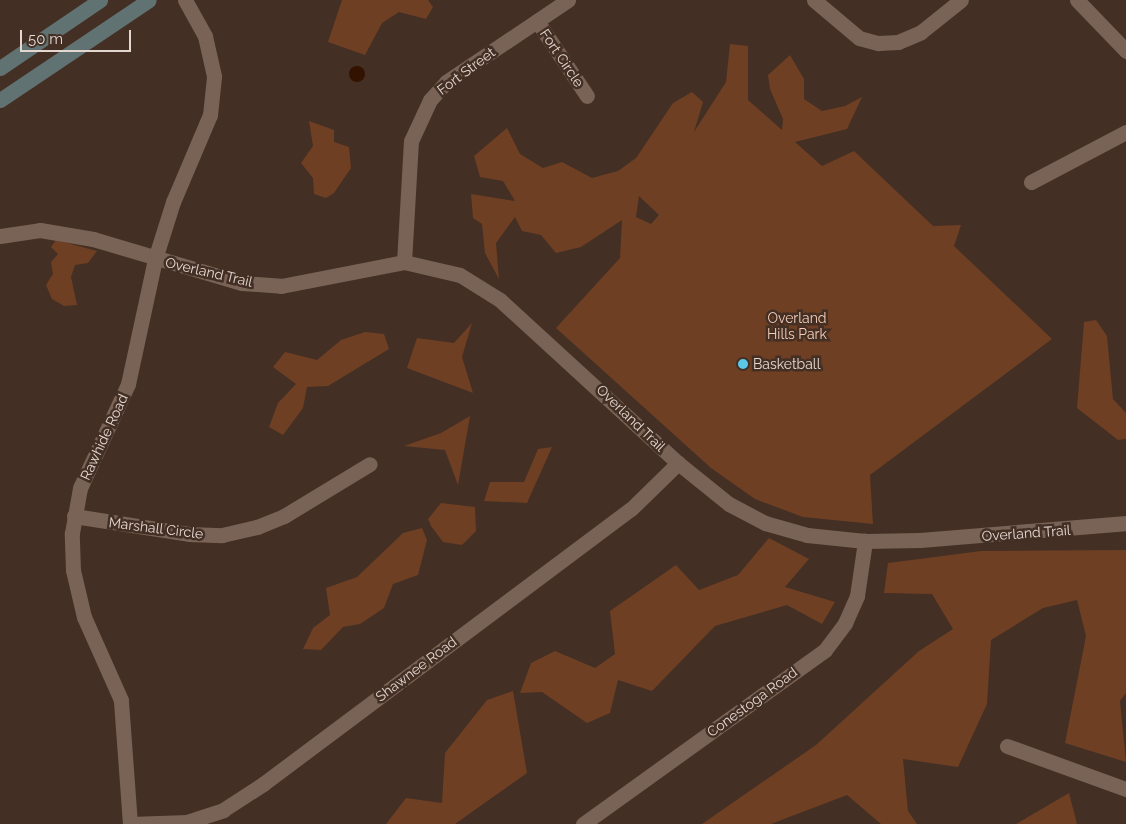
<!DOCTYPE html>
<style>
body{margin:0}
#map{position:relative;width:1126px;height:824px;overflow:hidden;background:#432f24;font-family:Raleway,sans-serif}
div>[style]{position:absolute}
.green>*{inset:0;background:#6e3f23}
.water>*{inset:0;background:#341200}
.round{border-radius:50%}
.minor>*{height:15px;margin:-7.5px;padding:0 7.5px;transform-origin:7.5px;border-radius:7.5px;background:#796356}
.secondary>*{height:15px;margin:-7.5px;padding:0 7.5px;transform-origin:7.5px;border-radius:7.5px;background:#607272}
.dots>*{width:14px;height:14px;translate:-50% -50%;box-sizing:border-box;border:2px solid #432f24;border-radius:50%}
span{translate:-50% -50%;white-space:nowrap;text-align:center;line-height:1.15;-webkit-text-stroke:5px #432f24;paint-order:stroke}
.street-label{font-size:14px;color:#e4d7d0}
.park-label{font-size:14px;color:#f5cdb7}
.poi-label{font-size:14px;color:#e4d7d0}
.left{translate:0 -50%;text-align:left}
.scale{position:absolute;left:20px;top:30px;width:111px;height:22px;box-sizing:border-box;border:2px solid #e4d7d0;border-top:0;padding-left:6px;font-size:15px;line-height:18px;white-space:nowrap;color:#e4d7d0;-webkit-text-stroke:4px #432f24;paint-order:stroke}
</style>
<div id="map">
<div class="green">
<i style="clip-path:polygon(342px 0,428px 0,433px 7px,426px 19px,399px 12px,382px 23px,365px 55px,328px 42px)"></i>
<i style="clip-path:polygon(evenodd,730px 44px,748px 46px,748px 100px,782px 130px,783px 119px,770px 89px,768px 75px,790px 55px,804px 79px,804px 99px,822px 111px,845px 106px,862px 97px,847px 129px,795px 142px,822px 166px,854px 151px,933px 226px,961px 225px,954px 246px,1052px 339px,870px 475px,873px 524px,803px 517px,755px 499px,711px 468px,556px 328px,620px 258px,622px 220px,581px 247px,556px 253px,541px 235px,522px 231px,515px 217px,496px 243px,499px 279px,485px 253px,482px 224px,473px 218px,471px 194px,515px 201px,503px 181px,480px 177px,474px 156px,507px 128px,520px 154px,543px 168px,562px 162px,592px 178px,618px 171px,636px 158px,673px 103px,692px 92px,703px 102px,694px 132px,726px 82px,730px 44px,639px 196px,659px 215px,651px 224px,636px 217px,639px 196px)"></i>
<i style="clip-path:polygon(309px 121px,334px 130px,334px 142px,349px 147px,351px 168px,334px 193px,326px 198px,314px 194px,313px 178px,301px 163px,313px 146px)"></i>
<i style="clip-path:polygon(56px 240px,97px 251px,88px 263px,75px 265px,71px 277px,77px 305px,64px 306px,52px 299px,46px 285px,53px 274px,51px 262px,58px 254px,51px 247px)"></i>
<i style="clip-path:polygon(1096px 320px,1107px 336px,1113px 399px,1126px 413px,1126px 439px,1118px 440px,1077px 408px,1084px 322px)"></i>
<i style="clip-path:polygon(472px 323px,462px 357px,473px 393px,407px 368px,417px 338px,454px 343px)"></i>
<i style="clip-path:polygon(365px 332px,384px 334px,389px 349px,328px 386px,307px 387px,303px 408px,283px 435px,269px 427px,278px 403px,296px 384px,273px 367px,285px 352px,317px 360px,341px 340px)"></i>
<i style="clip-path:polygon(470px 416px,458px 485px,445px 450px,404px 446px,441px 433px)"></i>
<i style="clip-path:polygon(552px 447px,527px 503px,484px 501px,490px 482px,524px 482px,538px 449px)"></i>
<i style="clip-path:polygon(441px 503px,475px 507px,476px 531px,462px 545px,443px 542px,431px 526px,428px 519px)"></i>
<i style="clip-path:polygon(422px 528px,427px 540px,418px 575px,393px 584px,384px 608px,360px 624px,343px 627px,321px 650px,303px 649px,313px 628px,330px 615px,326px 588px,357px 577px,403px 533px)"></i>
<i style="clip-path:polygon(769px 538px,809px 559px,785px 587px,835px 602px,822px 624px,787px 605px,715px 626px,652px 691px,618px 680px,610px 713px,587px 723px,542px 692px,520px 693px,531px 663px,555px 651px,595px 668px,615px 654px,610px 611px,676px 565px,699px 590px,738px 575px)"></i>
<i style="clip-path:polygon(1126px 550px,1126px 693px,1120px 701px,1126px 762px,1065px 743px,1086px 636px,1077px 600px,1043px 608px,991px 640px,987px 704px,958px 767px,903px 759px,908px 811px,917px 824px,881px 824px,847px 795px,771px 824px,702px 824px,816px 745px,919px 651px,953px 629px,932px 594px,884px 593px,888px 563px,981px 551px)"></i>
<i style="clip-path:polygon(513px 691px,527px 773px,455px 824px,386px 824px,406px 798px,442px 803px,445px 753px,487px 700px)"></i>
<i style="clip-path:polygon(1069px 793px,1077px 824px,1016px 824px)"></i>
</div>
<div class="water">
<i class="round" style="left:349px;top:66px;width:16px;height:16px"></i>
</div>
<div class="minor">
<i style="left:814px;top:0;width:59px;rotate:40.2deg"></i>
<i style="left:859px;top:38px;width:20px;rotate:15deg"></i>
<i style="left:878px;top:43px;width:20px;rotate:-3deg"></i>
<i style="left:898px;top:42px;width:25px;rotate:-23deg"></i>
<i style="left:921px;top:32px;width:51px;rotate:-38.7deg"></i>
<i style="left:1077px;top:0;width:71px;rotate:46.1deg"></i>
<i style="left:537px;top:21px;width:90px;rotate:56.3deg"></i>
<i style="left:1031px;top:182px;width:107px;rotate:-27.8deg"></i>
<i style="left:0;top:236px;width:40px;rotate:-8.5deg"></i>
<i style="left:40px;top:230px;width:54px;rotate:9.6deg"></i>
<i style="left:93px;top:239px;width:155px;rotate:16.5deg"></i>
<i style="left:242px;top:283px;width:39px;rotate:4deg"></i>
<i style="left:281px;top:286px;width:125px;rotate:-11deg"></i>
<i style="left:404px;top:262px;width:57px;rotate:13.1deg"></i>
<i style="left:460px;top:275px;width:47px;rotate:32deg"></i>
<i style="left:500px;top:300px;width:241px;rotate:42.5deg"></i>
<i style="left:678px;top:463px;width:65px;rotate:38.8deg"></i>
<i style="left:729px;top:504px;width:41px;rotate:27.8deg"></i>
<i style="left:765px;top:523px;width:44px;rotate:15.9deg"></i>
<i style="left:807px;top:535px;width:58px;rotate:5.9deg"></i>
<i style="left:865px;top:541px;width:55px;rotate:-1deg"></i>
<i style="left:920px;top:540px;width:207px;rotate:-4.7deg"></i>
<i style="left:404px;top:262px;width:121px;rotate:-86.7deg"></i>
<i style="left:411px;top:141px;width:45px;rotate:-65.1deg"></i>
<i style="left:430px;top:100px;width:24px;rotate:-48deg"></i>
<i style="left:446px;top:82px;width:147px;rotate:-33.9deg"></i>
<i style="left:74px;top:516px;width:116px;rotate:8.9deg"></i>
<i style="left:189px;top:534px;width:33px;rotate:2deg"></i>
<i style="left:222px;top:535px;width:36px;rotate:-13deg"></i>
<i style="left:257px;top:527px;width:29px;rotate:-22deg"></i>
<i style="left:284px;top:516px;width:100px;rotate:-31.2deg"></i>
<i style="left:1007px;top:746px;width:127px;rotate:19.9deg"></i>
<i style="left:130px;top:824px;width:124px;rotate:-94.2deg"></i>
<i style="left:121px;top:700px;width:91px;rotate:-114deg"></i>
<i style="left:84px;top:617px;width:48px;rotate:-103.2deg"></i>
<i style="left:73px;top:570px;width:37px;rotate:-92deg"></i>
<i style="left:72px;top:533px;width:46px;rotate:-79.9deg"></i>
<i style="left:80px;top:488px;width:115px;rotate:-65.2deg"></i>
<i style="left:128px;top:384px;width:128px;rotate:-77.8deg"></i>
<i style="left:155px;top:259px;width:60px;rotate:-72.5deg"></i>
<i style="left:173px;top:202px;width:95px;rotate:-67deg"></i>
<i style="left:210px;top:115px;width:39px;rotate:-84deg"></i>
<i style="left:214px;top:76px;width:41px;rotate:-102.7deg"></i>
<i style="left:205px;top:36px;width:41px;rotate:-119.1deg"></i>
<i style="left:130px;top:824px;width:57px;rotate:-2deg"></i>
<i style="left:187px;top:822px;width:38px;rotate:-18deg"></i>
<i style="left:223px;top:810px;width:48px;rotate:-33deg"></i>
<i style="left:263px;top:784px;width:459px;rotate:-36.8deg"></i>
<i style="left:631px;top:509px;width:66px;rotate:-44.4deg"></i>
<i style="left:583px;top:824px;width:298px;rotate:-35.7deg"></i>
<i style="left:825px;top:650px;width:34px;rotate:-53deg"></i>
<i style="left:845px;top:623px;width:30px;rotate:-66deg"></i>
<i style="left:857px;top:596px;width:56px;rotate:-81.7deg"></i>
</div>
<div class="secondary">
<i style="left:0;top:68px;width:121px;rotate:-34.2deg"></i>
<i style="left:0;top:100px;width:179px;rotate:-33.9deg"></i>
</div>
<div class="dots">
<i style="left:743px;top:364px;background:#5bc8e7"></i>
</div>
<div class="street-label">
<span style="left:562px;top:58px;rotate:56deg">Fort Circle</span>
<span style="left:466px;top:71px;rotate:-37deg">Fort Street</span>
<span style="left:209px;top:272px;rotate:13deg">Overland Trail</span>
<span style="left:631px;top:418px;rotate:44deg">Overland Trail</span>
<span style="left:104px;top:437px;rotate:-65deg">Rawhide Road</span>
<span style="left:156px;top:528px;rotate:7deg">Marshall Circle</span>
<span style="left:1026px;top:533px;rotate:-4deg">Overland Trail</span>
<span style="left:416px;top:669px;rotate:-37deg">Shawnee Road</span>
<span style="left:752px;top:702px;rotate:-36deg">Conestoga Road</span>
</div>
<div class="park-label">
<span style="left:797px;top:326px">Overland<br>Hills Park</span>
</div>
<div class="poi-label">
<span class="left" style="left:753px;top:364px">Basketball</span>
</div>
<div class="scale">50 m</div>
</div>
